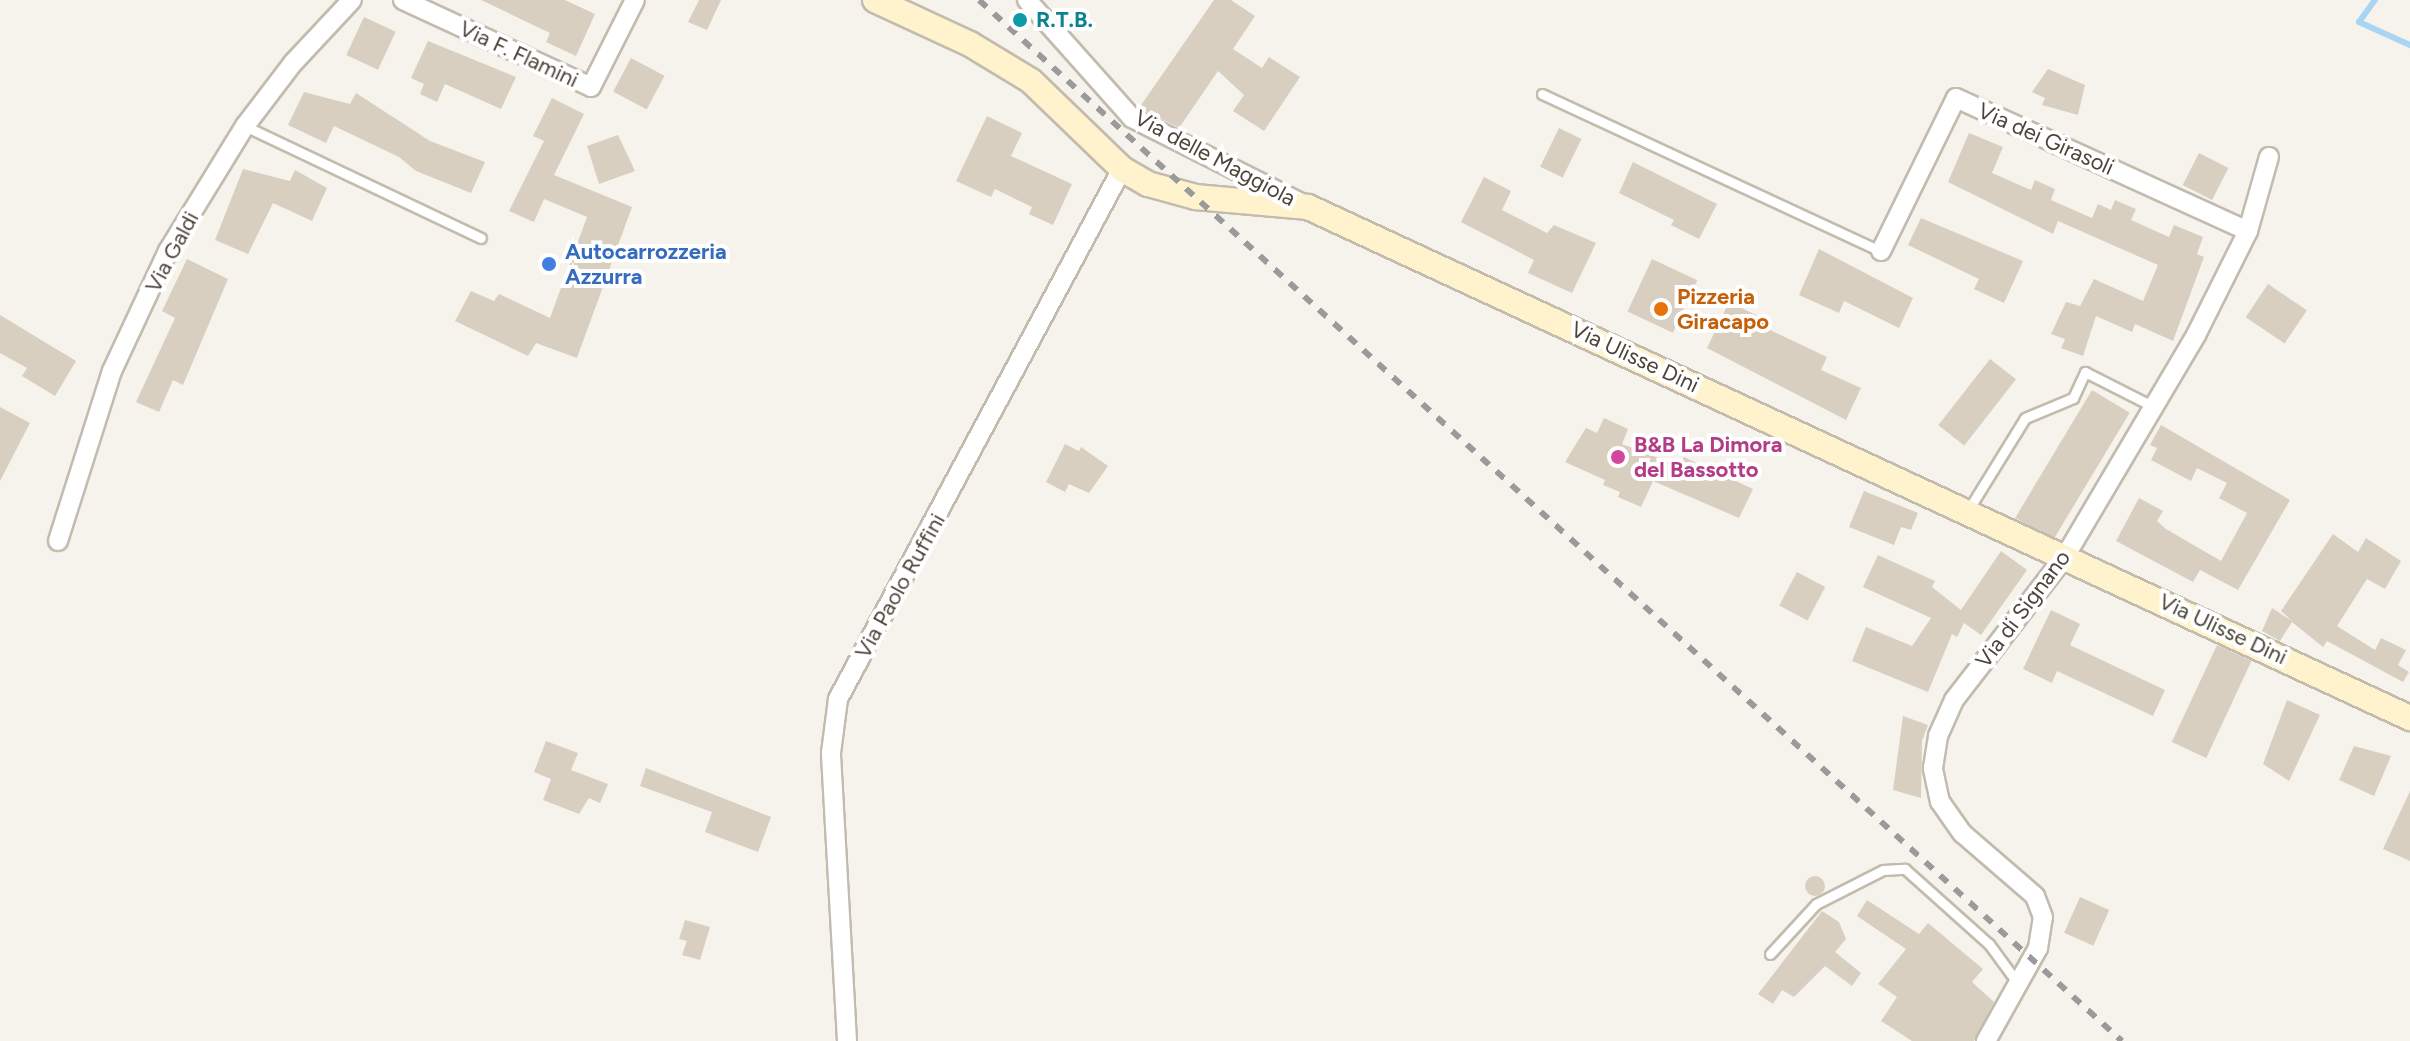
<!DOCTYPE html>
<style>
body{margin:0}
#map{position:relative;width:2410px;height:1041px;overflow:hidden;background:#f6f3ec;font-family:Figtree,sans-serif}
div>[style]{position:absolute}
.stream>*{height:6px;margin:-3px;padding:0 3px;transform-origin:3px;border-radius:3px;background:#a9d4f2}
.building>*{inset:0;background:#d8cfc1;transform-origin:0 0}
.round{border-radius:50%}
.roads{filter:drop-shadow(2px 0 #c2bbae) drop-shadow(-2px 0 #c2bbae) drop-shadow(0 2px #c2bbae) drop-shadow(0 -2px #c2bbae)}
.lane>*{height:9px;margin:-4.5px;padding:0 4.5px;transform-origin:4.5px;border-radius:4.5px;background:#fff}
.street>*{height:18px;margin:-9px;padding:0 9px;transform-origin:9px;border-radius:9px;background:#fff}
.secondary>*{height:24px;margin:-12px;padding:0 12px;transform-origin:12px;border-radius:12px;background:#fff3cd}
.rail>*{height:6px;margin-top:-3px;transform-origin:0;background:repeating-linear-gradient(90deg,#9a9a9a 0 10px,transparent 0 20px)}
.dots>*{width:22px;height:22px;translate:-50% -50%;box-sizing:border-box;border:4px solid #fff;border-radius:50%}
span{translate:-50% -50%;white-space:nowrap;text-align:center;line-height:1.15;-webkit-text-stroke:8px #fff;paint-order:stroke}
.culture-label{font-size:22px;color:#0d838f;font-weight:700}
.left{translate:0 -50%;text-align:left}
.street-label{font-size:22px;color:#4b4439}
.shop-label{font-size:22px;color:#366cbe;font-weight:700}
.food-label{font-size:22px;color:#c56008;font-weight:700}
.hotel-label{font-size:22px;color:#b23c85;font-weight:700}
</style>
<div id="map">
<div class="stream">
<i style="left:2375px;top:0;width:27px;rotate:126deg"></i>
<i style="left:2359px;top:22px;width:56px;rotate:24.3deg"></i>
</div>
<div class="building">
<i style="clip-path:polygon(481px 0,565px 0,595px 14px,576px 56px,546px 42px,550px 33px)"></i>
<i style="clip-path:polygon(699px 0,721px 0,707px 30px,688px 22px)"></i>
<i style="clip-path:polygon(1214px 0,1231px 0,1255px 16px,1233px 49px,1262px 68px,1269px 57px,1300px 77px,1264px 131px,1233px 111px,1244px 95px,1218px 71px,1179px 128px,1139px 108px)"></i>
<i style="left:364px;top:17px;width:35px;height:42px;rotate:25deg"></i>
<i style="clip-path:polygon(428px 41px,516px 77px,501px 109px,445px 84px,437px 102px,420px 94px,424px 84px,411px 78px)"></i>
<i style="left:631px;top:58px;width:38px;height:38px;rotate:28deg"></i>
<i style="clip-path:polygon(2048px 69px,2085px 85px,2078px 115px,2042px 105px,2045px 98px,2032px 92px)"></i>
<i style="clip-path:polygon(304px 92px,350px 104px,356px 93px,430px 141px,485px 162px,471px 193px,416px 171px,399px 157px,334px 126px,326px 143px,288px 125px)"></i>
<i style="clip-path:polygon(552px 98px,584px 114px,554px 175px,632px 207px,577px 358px,536px 343px,528px 356px,455px 321px,471px 291px,494px 301px,499px 294px,550px 318px,587px 217px,544px 199px,534px 222px,509px 211px,544px 141px,533px 136px)"></i>
<i style="clip-path:polygon(987px 116px,1022px 133px,1011px 156px,1072px 184px,1053px 225px,1029px 214px,1032px 207px,995px 189px,991px 197px,956px 181px)"></i>
<i style="left:1559px;top:128px;width:25px;height:43px;rotate:26deg"></i>
<i style="clip-path:polygon(1969px 133px,2003px 147px,1992px 173px,2031px 190px,2035px 180px,2055px 189px,2051px 200px,2092px 218px,2098px 204px,2111px 210px,2115px 200px,2136px 209px,2131px 220px,2169px 237px,2174px 225px,2203px 237px,2197px 254px,2204px 257px,2173px 341px,2135px 324px,2132px 332px,2096px 316px,2083px 356px,2061px 348px,2065px 339px,2051px 334px,2066px 302px,2080px 306px,2094px 279px,2143px 301px,2158px 265px,2058px 221px,2053px 234px,1948px 182px)"></i>
<i style="clip-path:polygon(618px 135px,635px 171px,599px 184px,587px 146px)"></i>
<i style="left:2199px;top:153px;width:33px;height:36px;rotate:27deg"></i>
<i style="clip-path:polygon(1633px 162px,1717px 204px,1699px 239px,1671px 225px,1674px 220px,1619px 193px)"></i>
<i style="clip-path:polygon(243px 169px,290px 181px,295px 170px,327px 188px,312px 221px,273px 203px,248px 254px,215px 240px)"></i>
<i style="clip-path:polygon(1484px 177px,1511px 191px,1502px 210px,1547px 233px,1554px 225px,1596px 243px,1572px 293px,1528px 273px,1534px 260px,1461px 222px)"></i>
<i style="clip-path:polygon(1921px 218px,2023px 261px,2004px 303px,1974px 289px,1979px 279px,1908px 245px)"></i>
<i style="clip-path:polygon(1819px 249px,1913px 298px,1899px 328px,1844px 301px,1839px 313px,1799px 295px)"></i>
<i style="clip-path:polygon(187px 259px,228px 279px,183px 385px,173px 380px,159px 412px,136px 402px,175px 318px,162px 311px)"></i>
<i style="left:1652px;top:259px;width:50px;height:58px;rotate:25deg"></i>
<i style="left:2268px;top:284px;width:47px;height:40px;rotate:34deg"></i>
<i style="clip-path:polygon(1729px 302px,1771px 322px,1768px 329px,1827px 357px,1821px 370px,1861px 388px,1846px 420px,1707px 348px)"></i>
<i style="clip-path:polygon(0 315px,76px 361px,55px 396px,22px 376px,27px 368px,0 353px)"></i>
<i style="left:1990px;top:359px;width:33px;height:84px;rotate:38deg"></i>
<i style="left:2092px;top:390px;width:44px;height:149px;rotate:31deg"></i>
<i style="clip-path:polygon(0 407px,30px 423px,0 481px)"></i>
<i style="clip-path:polygon(1604px 418px,1628px 429px,1622px 444px,1679px 466px,1684px 457px,1753px 489px,1739px 518px,1653px 481px,1641px 507px,1618px 497px,1620px 492px,1603px 485px,1605px 480px,1565px 462px,1586px 428px,1597px 433px)"></i>
<i style="clip-path:polygon(2161px 425px,2290px 500px,2238px 590px,2200px 570px,2193px 582px,2116px 541px,2139px 498px,2163px 511px,2157px 521px,2166px 529px,2221px 561px,2247px 513px,2219px 498px,2227px 483px,2197px 468px,2191px 481px,2151px 460px,2157px 448px,2150px 445px)"></i>
<i style="clip-path:polygon(1065px 444px,1079px 451px,1081px 447px,1108px 466px,1089px 493px,1069px 484px,1065px 492px,1046px 482px)"></i>
<i style="clip-path:polygon(1864px 491px,1918px 513px,1911px 530px,1901px 527px,1894px 545px,1849px 527px)"></i>
<i style="clip-path:polygon(2333px 534px,2358px 552px,2366px 538px,2401px 561px,2385px 589px,2367px 579px,2337px 626px,2375px 650px,2381px 638px,2406px 650px,2398px 665px,2409px 672px,2403px 682px,2327px 641px,2323px 647px,2292px 622px,2280px 641px,2262px 631px,2272px 608px,2292px 621px,2281px 611px)"></i>
<i style="clip-path:polygon(2001px 551px,2027px 570px,1981px 635px,1964px 623px,1957px 637px,1952px 634px,1928px 692px,1852px 661px,1866px 627px,1912px 646px,1931px 618px,1863px 587px,1878px 555px,1935px 581px,1932px 587px,1961px 610px)"></i>
<i style="left:1797px;top:572px;width:32px;height:38px;rotate:28deg"></i>
<i style="clip-path:polygon(2051px 610px,2080px 624px,2070px 645px,2165px 690px,2153px 716px,2057px 671px,2052px 683px,2023px 669px)"></i>
<i style="left:2217px;top:645px;width:38px;height:107px;rotate:25deg"></i>
<i style="clip-path:polygon(2287px 700px,2320px 715px,2289px 781px,2263px 764px)"></i>
<i style="clip-path:polygon(1903px 716px,1928px 725px,1922px 741px,1921px 798px,1893px 790px)"></i>
<i style="clip-path:polygon(546px 741px,578px 753px,571px 770px,608px 784px,600px 803px,589px 798px,579px 814px,543px 800px,551px 779px,534px 772px)"></i>
<i style="clip-path:polygon(2354px 746px,2391px 756px,2374px 796px,2339px 780px)"></i>
<i style="clip-path:polygon(646px 768px,771px 817px,758px 852px,705px 832px,712px 812px,640px 786px)"></i>
<i style="clip-path:polygon(2410px 791px,2410px 861px,2383px 849px)"></i>
<i class="round" style="left:1805px;top:876px;width:20px;height:20px"></i>
<i style="left:2080px;top:897px;width:32px;height:39px;rotate:24deg"></i>
<i style="clip-path:polygon(1867px 900px,1919px 934px,1928px 923px,1983px 969px,1972px 982px,1994px 1002px,1974px 1041px,1912px 1041px,1881px 1021px,1897px 997px,1878px 984px,1906px 949px,1857px 916px)"></i>
<i style="clip-path:polygon(1822px 911px,1839px 922px,1846px 939px,1835px 952px,1861px 973px,1852px 986px,1825px 966px,1794px 997px,1782px 990px,1773px 1004px,1758px 994px)"></i>
<i style="clip-path:polygon(685px 920px,710px 927px,700px 960px,682px 955px,687px 941px,679px 939px)"></i>
</div>
<div class="roads">
<div class="lane">
<i style="left:1542px;top:94px;width:374px;rotate:24.9deg"></i>
<i style="left:245px;top:126px;width:261px;rotate:25.4deg"></i>
<i style="left:1967px;top:512px;width:110px;rotate:-58.3deg"></i>
<i style="left:2025px;top:418px;width:52px;rotate:-22.6deg"></i>
<i style="left:2073px;top:398px;width:29px;rotate:-65deg"></i>
<i style="left:2085px;top:372px;width:77px;rotate:26.9deg"></i>
<i style="left:1770px;top:954px;width:68px;rotate:-47.4deg"></i>
<i style="left:1816px;top:904px;width:75px;rotate:-26.9deg"></i>
<i style="left:1883px;top:870px;width:22px;rotate:-3deg"></i>
<i style="left:1905px;top:869px;width:113px;rotate:41.8deg"></i>
<i style="left:1989px;top:944px;width:51px;rotate:53.8deg"></i>
</div>
<div class="street">
<i style="left:403px;top:0;width:207px;rotate:24.8deg"></i>
<i style="left:591px;top:87px;width:97px;rotate:-63.2deg"></i>
<i style="left:1027px;top:0;width:158px;rotate:48.3deg"></i>
<i style="left:1132px;top:118px;width:191px;rotate:26.7deg"></i>
<i style="left:1881px;top:251px;width:170px;rotate:-63.9deg"></i>
<i style="left:1956px;top:98px;width:321px;rotate:24.5deg"></i>
<i style="left:58px;top:541px;width:178px;rotate:-72.4deg"></i>
<i style="left:112px;top:371px;width:132px;rotate:-65deg"></i>
<i style="left:168px;top:251px;width:147px;rotate:-58.4deg"></i>
<i style="left:245px;top:126px;width:79px;rotate:-52.7deg"></i>
<i style="left:293px;top:63px;width:86px;rotate:-46.9deg"></i>
<i style="left:847px;top:1041px;width:288px;rotate:-93.2deg"></i>
<i style="left:831px;top:753px;width:54px;rotate:-82.6deg"></i>
<i style="left:838px;top:699px;width:601px;rotate:-61.82deg"></i>
<i style="left:1986px;top:1041px;width:107px;rotate:-60.8deg"></i>
<i style="left:2038px;top:948px;width:31px;rotate:-81deg"></i>
<i style="left:2043px;top:917px;width:22px;rotate:-111deg"></i>
<i style="left:2035px;top:896px;width:96px;rotate:-139.2deg"></i>
<i style="left:1962px;top:833px;width:38px;rotate:-125deg"></i>
<i style="left:1940px;top:802px;width:35px;rotate:-102deg"></i>
<i style="left:1933px;top:768px;width:32px;rotate:-81deg"></i>
<i style="left:1938px;top:736px;width:39px;rotate:-66deg"></i>
<i style="left:1954px;top:700px;width:183px;rotate:-52.3deg"></i>
<i style="left:2066px;top:555px;width:256px;rotate:-59.4deg"></i>
<i style="left:2196px;top:335px;width:116px;rotate:-63.4deg"></i>
<i style="left:2248px;top:231px;width:77px;rotate:-74.2deg"></i>
</div>
<div class="secondary">
<i style="left:875px;top:0;width:105px;rotate:24.9deg"></i>
<i style="left:970px;top:44px;width:71px;rotate:31.2deg"></i>
<i style="left:1031px;top:81px;width:127px;rotate:44deg"></i>
<i style="left:1122px;top:169px;width:30px;rotate:30deg"></i>
<i style="left:1148px;top:184px;width:50px;rotate:15.2deg"></i>
<i style="left:1196px;top:197px;width:112px;rotate:5.1deg"></i>
<i style="left:1308px;top:207px;width:1215px;rotate:24.88deg"></i>
</div>
</div>
<div class="rail">
<i style="left:979px;top:0;width:1546px;rotate:42.33deg"></i>
</div>
<div class="dots">
<i style="left:1020px;top:20px;background:#0f9aa8"></i>
<i style="left:549px;top:264px;background:#3f7fe0"></i>
<i style="left:1661px;top:309px;background:#e8710a"></i>
<i style="left:1618px;top:457px;background:#d1479c"></i>
</div>
<div class="culture-label">
<span class="left" style="left:1036px;top:20px">R.T.B.</span>
</div>
<div class="street-label">
<span style="left:519px;top:54px;rotate:25deg">Via F. Flamini</span>
<span style="left:2046px;top:139px;rotate:24deg">Via dei Girasoli</span>
<span style="left:1215px;top:158px;rotate:28deg">Via delle Maggiola</span>
<span style="left:172px;top:252px;rotate:-62deg">Via Galdi</span>
<span style="left:1635px;top:357px;rotate:25deg">Via Ulisse Dini</span>
<span style="left:900px;top:586px;rotate:-61deg">Via Paolo Ruffini</span>
<span style="left:2023px;top:609px;rotate:-53deg">Via di Signano</span>
<span style="left:2223px;top:629px;rotate:25deg">Via Ulisse Dini</span>
</div>
<div class="shop-label">
<span class="left" style="left:565px;top:264px">Autocarrozzeria<br>Azzurra</span>
</div>
<div class="food-label">
<span class="left" style="left:1677px;top:309px">Pizzeria<br>Giracapo</span>
</div>
<div class="hotel-label">
<span class="left" style="left:1634px;top:457px">B&amp;B La Dimora<br>del Bassotto</span>
</div>
</div>
